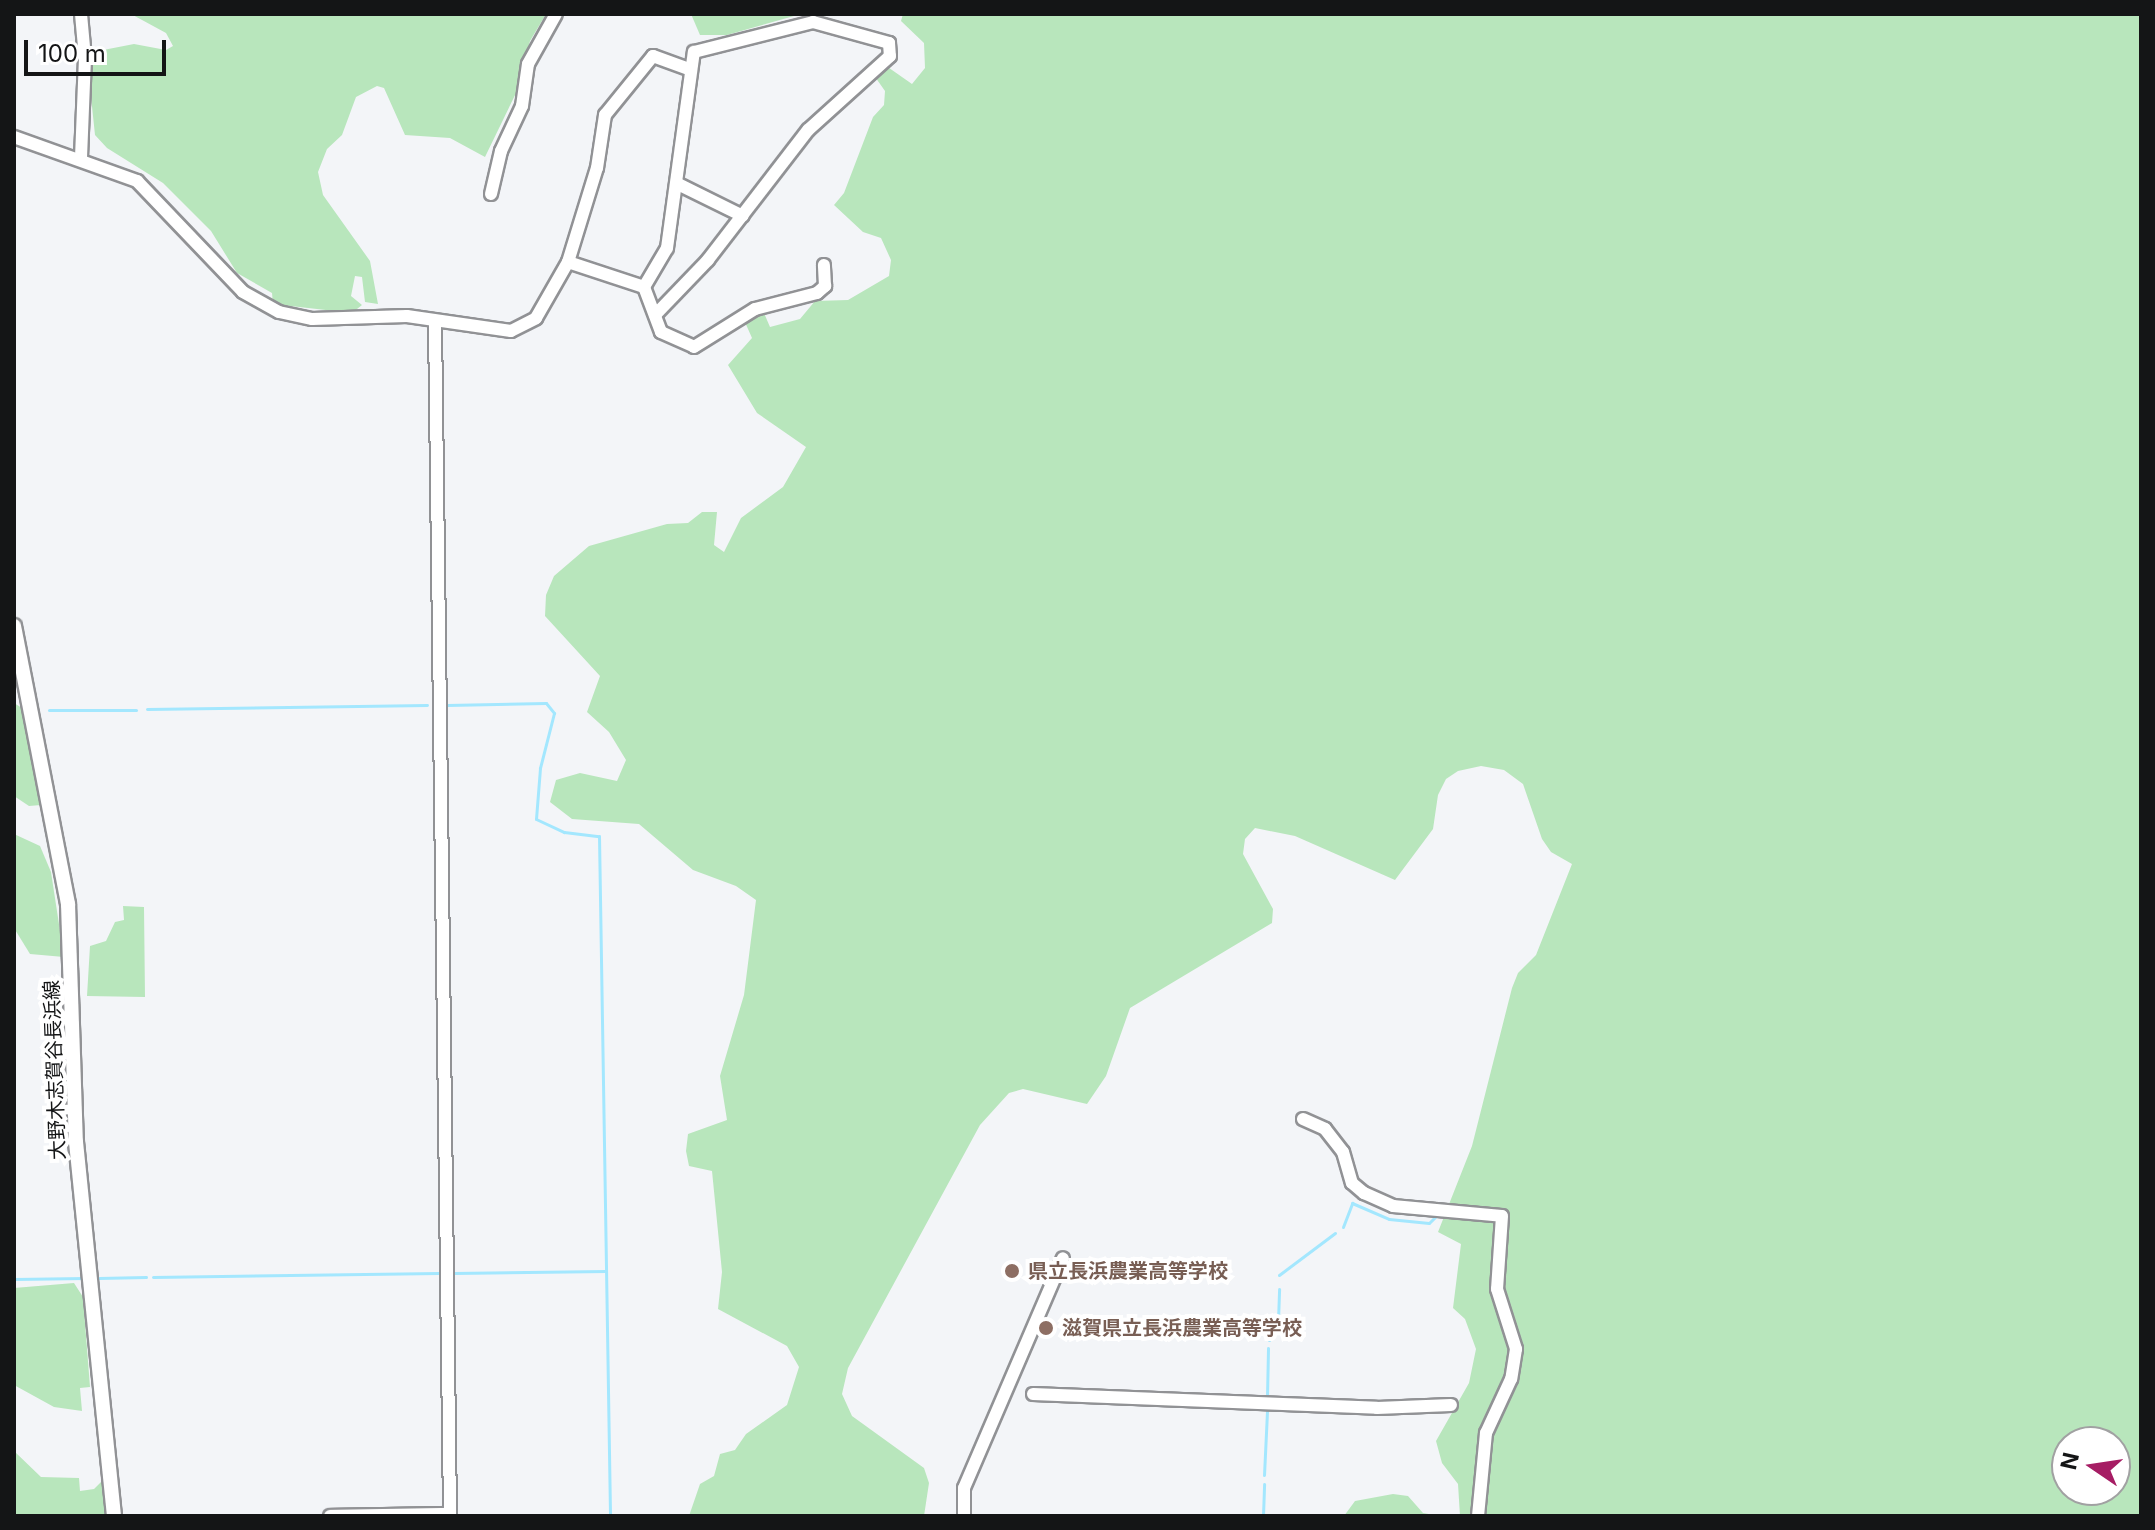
<!DOCTYPE html>
<meta charset="utf-8">
<style>
body{margin:0}
#map{position:relative;width:2155px;height:1530px;overflow:hidden;background:#f3f5f8;font-family:Inter,"Noto Sans JP",sans-serif}
div>[style]{position:absolute}
.green>*{inset:0;background:#b8e6bc}
.stream>*{height:3px;margin:-1.5px;padding:0 1.5px;transform-origin:1.5px;border-radius:1.5px;background:#a3e7fe}
.roads{filter:drop-shadow(2px 0 #919295) drop-shadow(-2px 0 #919295) drop-shadow(0 2px #919295) drop-shadow(0 -2px #919295)}
.minor>*{height:12px;margin:-6px;padding:0 6px;transform-origin:6px;border-radius:6px;background:#fff}
.major>*{height:14px;margin:-7px;padding:0 7px;transform-origin:7px;border-radius:7px;background:#fff}
.dots>*{width:22px;height:22px;translate:-50% -50%;box-sizing:border-box;border:4px solid #fff;border-radius:50%}
span{translate:-50% -50%;white-space:nowrap;text-align:center;line-height:1.15;-webkit-text-stroke:8px #fff;paint-order:stroke}
.street-label{font-size:20px;color:#141516}
.education-label{font-size:20px;color:#785e54;font-weight:700}
.left{translate:0 -50%;text-align:left}
.frame{position:absolute;inset:0;border:16px solid #141516;pointer-events:none}
.north{position:absolute;left:2051px;top:1426px;width:80px;height:80px;box-sizing:border-box;background:#fff;border:2px solid #a1a1a2;border-radius:50%;rotate:283deg;font-size:22px;font-weight:700;line-height:32px;text-align:center;color:#141516}
.north::after{content:'';display:block;margin:auto;width:28px;height:36px;background:#a61d64;clip-path:polygon(50% 0,100% 100%,50% 72%,0 100%)}
.scale{position:absolute;left:24px;top:40px;width:142px;height:36px;box-sizing:border-box;border:4px solid #141516;border-top:0;padding-left:10px;font-size:24px;line-height:28px;white-space:nowrap;color:#141516;-webkit-text-stroke:6px #fff;paint-order:stroke}
</style>
<div id="map">
<div class="green">
<i style="clip-path:polygon(131px 14px,546px 14px,530px 41px,517px 91px,485px 157px,450px 138px,405px 135px,384px 88px,377px 86px,356px 97px,342px 135px,327px 149px,318px 172px,323px 195px,370px 261px,378px 304px,365px 302px,362px 277px,355px 276px,351px 296px,362px 305px,352px 313px,273px 304px,272px 293px,237px 273px,211px 231px,163px 183px,107px 148px,95px 135px,87px 59px,93px 52px,134px 44px,166px 50px,173px 46px,166px 33px)"></i>
<i style="clip-path:polygon(691px 14px,801px 14px,727px 35px,700px 35px)"></i>
<i style="clip-path:polygon(evenodd,903px 14px,2141px 14px,2141px 1516px,1460px 1516px,1458px 1484px,1442px 1463px,1436px 1441px,1469px 1383px,1476px 1349px,1465px 1319px,1453px 1308px,1461px 1244px,1438px 1232px,1472px 1146px,1512px 988px,1518px 973px,1536px 955px,1572px 864px,1551px 852px,1542px 839px,1523px 784px,1504px 770px,1481px 766px,1458px 771px,1446px 779px,1438px 795px,1433px 829px,1395px 880px,1295px 836px,1255px 828px,1245px 839px,1243px 854px,1273px 909px,1272px 923px,1130px 1008px,1106px 1076px,1087px 1104px,1023px 1089px,1009px 1093px,980px 1125px,848px 1368px,842px 1394px,852px 1416px,924px 1468px,929px 1483px,924px 1516px,689px 1516px,700px 1484px,714px 1476px,720px 1454px,735px 1450px,746px 1434px,787px 1405px,799px 1367px,787px 1346px,718px 1309px,722px 1272px,712px 1171px,689px 1166px,686px 1151px,688px 1134px,727px 1120px,720px 1076px,744px 995px,756px 900px,736px 886px,693px 870px,639px 824px,572px 819px,550px 802px,556px 780px,580px 773px,617px 781px,626px 760px,609px 732px,587px 712px,600px 676px,545px 616px,546px 595px,554px 576px,589px 546px,667px 524px,688px 523px,702px 512px,717px 512px,714px 545px,724px 552px,741px 518px,783px 487px,806px 447px,757px 413px,728px 365px,752px 338px,744px 320px,764px 313px,770px 327px,800px 319px,815px 301px,848px 300px,889px 276px,891px 260px,881px 238px,863px 232px,834px 205px,844px 193px,873px 117px,884px 105px,885px 91px,873px 74px,882px 63px,912px 84px,925px 68px,924px 43px,901px 21px,903px 14px,2067px 1442px,2115px 1442px,2115px 1490px,2067px 1490px,2067px 1442px)"></i>
<i style="clip-path:polygon(14px 703px,22px 708px,41px 805px,29px 806px,14px 796px)"></i>
<i style="clip-path:polygon(14px 834px,40px 846px,51px 872px,64px 957px,30px 954px,14px 928px)"></i>
<i style="clip-path:polygon(123px 906px,144px 907px,145px 997px,87px 996px,90px 946px,106px 941px,115px 922px,124px 920px)"></i>
<i style="clip-path:polygon(74px 1283px,83px 1297px,90px 1387px,80px 1388px,82px 1411px,54px 1407px,14px 1385px,14px 1288px)"></i>
<i style="clip-path:polygon(14px 1451px,41px 1477px,79px 1478px,80px 1491px,94px 1489px,104px 1479px,108px 1516px,14px 1516px)"></i>
<i style="clip-path:polygon(1393px 1494px,1408px 1496px,1423px 1513px,1440px 1516px,1344px 1516px,1355px 1501px)"></i>
</div>
<div class="stream">
<i style="left:447px;top:705px;width:99px;rotate:-1.2deg"></i>
<i style="left:546px;top:703px;width:13px;rotate:51deg"></i>
<i style="left:554px;top:713px;width:57px;rotate:104.3deg"></i>
<i style="left:540px;top:768px;width:51px;rotate:94.5deg"></i>
<i style="left:536px;top:819px;width:31px;rotate:25deg"></i>
<i style="left:564px;top:832px;width:35px;rotate:7deg"></i>
<i style="left:599px;top:836px;width:680px;rotate:89.07deg"></i>
<i style="left:147px;top:709px;width:280px;rotate:-0.8deg"></i>
<i style="left:49px;top:710px;width:87px"></i>
<i style="left:1343px;top:1227px;width:26px;rotate:-69deg"></i>
<i style="left:1352px;top:1203px;width:40px;rotate:23.4deg"></i>
<i style="left:1389px;top:1219px;width:40px;rotate:5.7deg"></i>
<i style="left:1429px;top:1223px;width:11px;rotate:-45deg"></i>
<i style="left:454px;top:1273px;width:152px;rotate:-0.8deg"></i>
<i style="left:1279px;top:1275px;width:70px;rotate:-36.9deg"></i>
<i style="left:153px;top:1277px;width:286px;rotate:-0.8deg"></i>
<i style="left:99px;top:1278px;width:47px;rotate:-1.2deg"></i>
<i style="left:14px;top:1279px;width:71px;rotate:-0.8deg"></i>
<i style="left:1269px;top:1340px;width:21px;rotate:-65deg"></i>
<i style="left:1278px;top:1321px;width:32px;rotate:-88deg"></i>
<i style="left:1267px;top:1397px;width:49px;rotate:-88.8deg"></i>
<i style="left:1264px;top:1475px;width:64px;rotate:-87.3deg"></i>
<i style="left:643px;top:1516px;width:30px"></i>
<i style="left:1263px;top:1516px;width:32px;rotate:-88deg"></i>
</div>
<div class="roads">
<div class="minor">
<i style="left:81px;top:14px;width:44px;rotate:84.8deg"></i>
<i style="left:85px;top:58px;width:99px;rotate:92.3deg"></i>
<i style="left:14px;top:137px;width:131px;rotate:19.7deg"></i>
<i style="left:137px;top:181px;width:153px;rotate:46.3deg"></i>
<i style="left:243px;top:292px;width:41px;rotate:29.1deg"></i>
<i style="left:279px;top:312px;width:34px;rotate:12deg"></i>
<i style="left:312px;top:319px;width:95px;rotate:-1.8deg"></i>
<i style="left:407px;top:316px;width:105px;rotate:8.2deg"></i>
<i style="left:511px;top:331px;width:28px;rotate:-27deg"></i>
<i style="left:536px;top:318px;width:64px;rotate:-60.3deg"></i>
<i style="left:568px;top:262px;width:98px;rotate:-72.9deg"></i>
<i style="left:597px;top:168px;width:54px;rotate:-81.4deg"></i>
<i style="left:605px;top:115px;width:76px;rotate:-50.9deg"></i>
<i style="left:653px;top:56px;width:38px;rotate:20deg"></i>
<i style="left:678px;top:184px;width:72px;rotate:26.2deg"></i>
<i style="left:491px;top:194px;width:44px;rotate:-76.9deg"></i>
<i style="left:501px;top:151px;width:50px;rotate:-65deg"></i>
<i style="left:522px;top:106px;width:42px;rotate:-81.9deg"></i>
<i style="left:528px;top:64px;width:57px;rotate:-60.8deg"></i>
<i style="left:568px;top:262px;width:80px;rotate:18.2deg"></i>
<i style="left:644px;top:287px;width:48px;rotate:69.3deg"></i>
<i style="left:661px;top:332px;width:36px;rotate:24deg"></i>
<i style="left:694px;top:347px;width:72px;rotate:-31.9deg"></i>
<i style="left:755px;top:309px;width:64px;rotate:-14.5deg"></i>
<i style="left:817px;top:293px;width:11px;rotate:-41deg"></i>
<i style="left:825px;top:286px;width:21px;rotate:-93deg"></i>
<i style="left:644px;top:287px;width:45px;rotate:-59.5deg"></i>
<i style="left:667px;top:248px;width:198px;rotate:-82.2deg"></i>
<i style="left:694px;top:52px;width:123px;rotate:-14.1deg"></i>
<i style="left:813px;top:22px;width:79px;rotate:15.4deg"></i>
<i style="left:889px;top:43px;width:13px;rotate:86deg"></i>
<i style="left:890px;top:56px;width:110px;rotate:137.9deg"></i>
<i style="left:808px;top:130px;width:164px;rotate:127.6deg"></i>
<i style="left:708px;top:260px;width:75px;rotate:133.9deg"></i>
<i style="left:435px;top:321px;width:1195px;rotate:89.28deg"></i>
<i style="left:1303px;top:1119px;width:24px;rotate:24deg"></i>
<i style="left:1325px;top:1129px;width:29px;rotate:52deg"></i>
<i style="left:1343px;top:1152px;width:32px;rotate:74deg"></i>
<i style="left:1352px;top:1183px;width:16px;rotate:40deg"></i>
<i style="left:1364px;top:1193px;width:32px;rotate:24deg"></i>
<i style="left:1393px;top:1206px;width:109px;rotate:5.2deg"></i>
<i style="left:1502px;top:1216px;width:73px;rotate:93.9deg"></i>
<i style="left:1497px;top:1289px;width:63px;rotate:72.4deg"></i>
<i style="left:1516px;top:1349px;width:30px;rotate:99deg"></i>
<i style="left:1511px;top:1379px;width:60px;rotate:114.8deg"></i>
<i style="left:1486px;top:1433px;width:83px;rotate:95.5deg"></i>
<i style="left:1033px;top:1394px;width:344px;rotate:2.3deg"></i>
<i style="left:1377px;top:1408px;width:74px;rotate:-2.3deg"></i>
<i style="left:330px;top:1516px;width:120px;rotate:-1deg"></i>
<i style="left:964px;top:1516px;width:28px;rotate:-90deg"></i>
<i style="left:964px;top:1488px;width:250px;rotate:-66.7deg"></i>
</div>
<div class="major">
<i style="left:14px;top:626px;width:283px;rotate:79deg"></i>
<i style="left:68px;top:904px;width:238px;rotate:88.1deg"></i>
<i style="left:76px;top:1142px;width:376px;rotate:84.2deg"></i>
</div>
</div>
<div class="dots">
<i style="left:1012px;top:1271px;background:#8d6e63"></i>
<i style="left:1046px;top:1328px;background:#8d6e63"></i>
</div>
<div class="street-label">
<span style="left:55px;top:1070px;rotate:-92deg">大野木志賀谷長浜線</span>
</div>
<div class="education-label">
<span class="left" style="left:1028px;top:1271px">県立長浜農業高等学校</span>
<span class="left" style="left:1062px;top:1328px">滋賀県立長浜農業高等学校</span>
</div>
<div class="frame"></div>
<div class="north">N</div>
<div class="scale">100 m</div>
</div>
